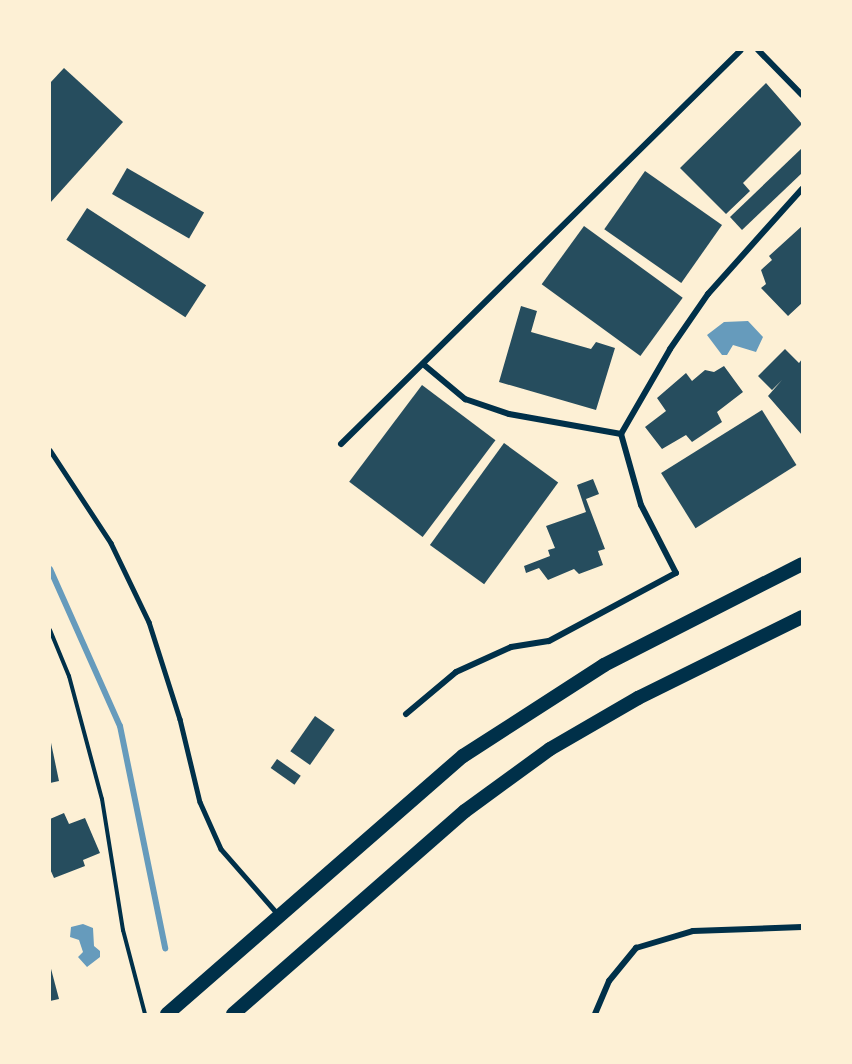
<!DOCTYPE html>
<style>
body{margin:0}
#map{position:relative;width:852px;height:1064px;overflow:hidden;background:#fdf0d5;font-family:"Titillium Web",sans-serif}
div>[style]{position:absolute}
.water>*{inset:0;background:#669bbc}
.stream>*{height:6px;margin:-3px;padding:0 3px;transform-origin:3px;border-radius:3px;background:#669bbc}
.building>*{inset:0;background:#264d5e;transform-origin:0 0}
.path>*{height:4px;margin:-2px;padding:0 2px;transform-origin:2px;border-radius:2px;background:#003049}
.service>*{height:4.5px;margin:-2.25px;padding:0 2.25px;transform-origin:2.25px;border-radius:2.25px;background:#003049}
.minor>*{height:6px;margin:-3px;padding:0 3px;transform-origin:3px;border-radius:3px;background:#003049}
.primary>*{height:14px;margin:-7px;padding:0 7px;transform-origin:7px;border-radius:7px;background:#003049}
span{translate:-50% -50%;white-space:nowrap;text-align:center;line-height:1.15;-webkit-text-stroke:4.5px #fdf0d5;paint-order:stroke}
.frame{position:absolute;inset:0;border:51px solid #fdf0d5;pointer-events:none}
</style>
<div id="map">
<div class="water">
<i style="clip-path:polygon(748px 321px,763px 337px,756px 352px,733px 345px,727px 355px,722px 355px,707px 335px,724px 322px)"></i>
<i style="clip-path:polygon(83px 924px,93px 928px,94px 946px,100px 951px,100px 957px,87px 967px,78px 957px,83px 952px,79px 940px,70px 937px,71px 927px)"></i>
</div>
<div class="stream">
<i style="left:50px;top:569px;width:172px;rotate:66deg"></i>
<i style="left:120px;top:726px;width:227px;rotate:78.5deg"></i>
</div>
<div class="building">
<i style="clip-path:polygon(64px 68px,123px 122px,50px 203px,50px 83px)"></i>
<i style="clip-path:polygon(766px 83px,802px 124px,743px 183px,750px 191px,726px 214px,680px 168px)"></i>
<i style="clip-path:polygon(802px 148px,802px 173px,742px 230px,730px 217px)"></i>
<i style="left:127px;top:168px;width:89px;height:30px;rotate:30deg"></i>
<i style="left:645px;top:171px;width:94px;height:71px;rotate:35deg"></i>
<i style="left:87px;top:208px;width:142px;height:38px;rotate:33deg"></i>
<i style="left:584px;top:226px;width:122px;height:72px;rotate:36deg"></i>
<i style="clip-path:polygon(802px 226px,802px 303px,788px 316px,761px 288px,766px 284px,761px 270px,772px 260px,769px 256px)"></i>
<i style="clip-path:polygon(521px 306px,537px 311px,531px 332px,591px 349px,596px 342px,615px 348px,596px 410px,499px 382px)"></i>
<i style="clip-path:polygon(785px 349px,799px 363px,802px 359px,802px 435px,768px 396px,782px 380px,772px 390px,758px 376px)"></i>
<i style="clip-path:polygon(724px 366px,743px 392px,717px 412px,722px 422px,692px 442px,686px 435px,662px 449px,645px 427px,666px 411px,657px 398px,686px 373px,692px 381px,705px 370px,714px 372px)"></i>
<i style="left:422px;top:385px;width:92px;height:121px;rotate:37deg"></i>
<i style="left:762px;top:410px;width:65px;height:119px;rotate:58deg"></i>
<i style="left:504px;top:443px;width:67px;height:126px;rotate:36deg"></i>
<i style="clip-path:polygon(593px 479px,599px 494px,586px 499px,605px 549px,598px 551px,603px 565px,579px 574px,574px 569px,548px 580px,539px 568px,526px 573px,524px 566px,550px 556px,548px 550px,555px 548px,546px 526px,586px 512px,577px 485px)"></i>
<i style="left:315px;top:716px;width:24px;height:43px;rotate:35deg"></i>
<i style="clip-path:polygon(50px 738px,59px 781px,50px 783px)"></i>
<i style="left:277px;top:759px;width:29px;height:11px;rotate:35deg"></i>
<i style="clip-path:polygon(64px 813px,69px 824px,85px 818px,100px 853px,83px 860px,85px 866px,54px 878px,50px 869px,50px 819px)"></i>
<i style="clip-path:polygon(50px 965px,59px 999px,50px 1001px)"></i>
</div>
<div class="path">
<i style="left:50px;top:630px;width:50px;rotate:67.6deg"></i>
<i style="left:69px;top:676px;width:127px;rotate:75deg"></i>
<i style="left:102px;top:799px;width:133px;rotate:80.9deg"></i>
<i style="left:123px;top:930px;width:87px;rotate:75.3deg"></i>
</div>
<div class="service">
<i style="left:50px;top:450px;width:111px;rotate:56.7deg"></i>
<i style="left:111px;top:543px;width:88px;rotate:64.3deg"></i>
<i style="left:149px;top:622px;width:102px;rotate:72.3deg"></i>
<i style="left:180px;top:719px;width:85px;rotate:76.5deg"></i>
<i style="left:200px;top:802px;width:51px;rotate:65.9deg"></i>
<i style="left:221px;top:849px;width:86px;rotate:48.8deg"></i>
</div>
<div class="minor">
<i style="left:758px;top:50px;width:63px;rotate:45.6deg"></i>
<i style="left:423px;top:364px;width:55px;rotate:39.8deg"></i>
<i style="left:465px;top:399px;width:46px;rotate:18.8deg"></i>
<i style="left:509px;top:414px;width:114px;rotate:10.1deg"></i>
<i style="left:341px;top:444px;width:561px;rotate:-44.57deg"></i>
<i style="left:406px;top:714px;width:65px;rotate:-40deg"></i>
<i style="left:456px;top:672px;width:60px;rotate:-24.4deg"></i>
<i style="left:511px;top:647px;width:38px;rotate:-9deg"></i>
<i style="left:549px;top:641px;width:144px;rotate:-28.2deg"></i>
<i style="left:676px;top:573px;width:76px;rotate:-117.2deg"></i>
<i style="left:641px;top:505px;width:74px;rotate:-105.7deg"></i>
<i style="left:621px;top:434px;width:98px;rotate:-60deg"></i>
<i style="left:670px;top:349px;width:67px;rotate:-55.4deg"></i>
<i style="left:708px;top:294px;width:141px;rotate:-48.2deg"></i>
<i style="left:595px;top:1014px;width:36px;rotate:-67deg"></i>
<i style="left:609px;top:981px;width:43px;rotate:-50.7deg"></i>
<i style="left:636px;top:948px;width:59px;rotate:-16.6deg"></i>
<i style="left:693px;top:931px;width:109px;rotate:-2.1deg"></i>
</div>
<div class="primary">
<i style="left:167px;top:1014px;width:393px;rotate:-41.1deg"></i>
<i style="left:463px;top:756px;width:168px;rotate:-32.8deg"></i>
<i style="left:604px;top:665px;width:222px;rotate:-27deg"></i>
<i style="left:233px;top:1014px;width:308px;rotate:-41.2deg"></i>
<i style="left:465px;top:811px;width:105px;rotate:-36.1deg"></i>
<i style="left:550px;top:749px;width:102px;rotate:-30.1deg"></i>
<i style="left:638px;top:698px;width:183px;rotate:-26.3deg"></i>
</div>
<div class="frame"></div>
</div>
